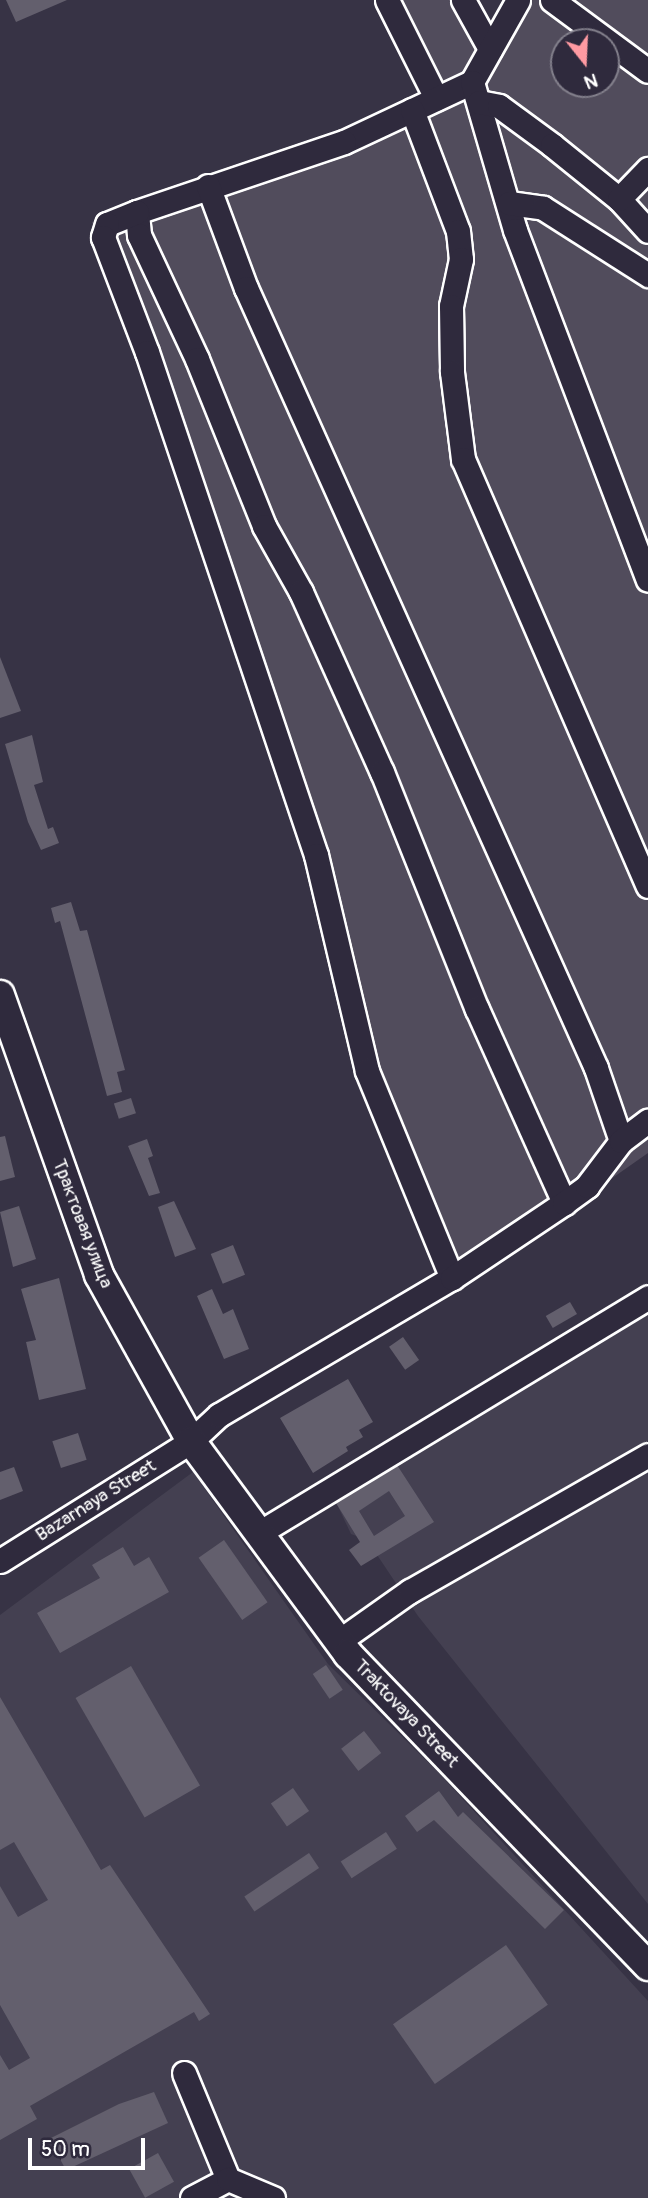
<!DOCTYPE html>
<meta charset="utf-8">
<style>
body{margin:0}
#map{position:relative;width:648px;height:2198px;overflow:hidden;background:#373345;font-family:Pangolin,sans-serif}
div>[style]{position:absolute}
.built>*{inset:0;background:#444051}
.green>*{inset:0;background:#514c5c}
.building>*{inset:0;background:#635f6d;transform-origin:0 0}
.roads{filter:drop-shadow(2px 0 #fff) drop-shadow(-2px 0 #fff) drop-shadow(0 2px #fff) drop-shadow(0 -2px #fff)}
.minor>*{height:23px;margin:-11.5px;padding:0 11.5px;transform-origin:11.5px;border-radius:11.5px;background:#2f2a3d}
.major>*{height:28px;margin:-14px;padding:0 14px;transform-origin:14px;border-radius:14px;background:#2f2a3d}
span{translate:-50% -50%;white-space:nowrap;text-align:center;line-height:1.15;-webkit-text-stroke:5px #2f2a3d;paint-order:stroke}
.street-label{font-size:19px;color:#fff}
.north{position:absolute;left:550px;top:28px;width:70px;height:70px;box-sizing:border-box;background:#2f2a3d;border:2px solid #827f8b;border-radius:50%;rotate:162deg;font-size:19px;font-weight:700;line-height:28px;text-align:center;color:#fff}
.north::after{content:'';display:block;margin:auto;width:24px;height:32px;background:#ff9aa2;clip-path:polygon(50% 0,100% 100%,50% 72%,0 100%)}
.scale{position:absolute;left:28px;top:2138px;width:117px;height:32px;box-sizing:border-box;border:4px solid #fff;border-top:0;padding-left:9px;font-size:21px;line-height:24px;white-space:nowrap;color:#fff;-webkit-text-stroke:5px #2f2a3d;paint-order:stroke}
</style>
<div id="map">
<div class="built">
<i style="clip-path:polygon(648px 1307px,648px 1904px,418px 1616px,367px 1540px,351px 1534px,334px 1498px)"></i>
<i style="clip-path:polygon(193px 1472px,328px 1664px,438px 1772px,648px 2001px,648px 2198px,0 2198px,0 1615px)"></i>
</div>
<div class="green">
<i style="clip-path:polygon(evenodd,376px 0,473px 0,489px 29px,509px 0,648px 0,648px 1153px,453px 1290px,432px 1246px,312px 855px,167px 422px,92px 222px,361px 131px,422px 94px,376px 0,564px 42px,606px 42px,606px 84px,564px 84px,564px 42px)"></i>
</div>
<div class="building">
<i style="clip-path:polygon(6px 0,67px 0,16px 22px)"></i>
<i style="clip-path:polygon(0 657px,21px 711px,0 718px)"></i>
<i style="clip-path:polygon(32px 735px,43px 782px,34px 785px,48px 829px,53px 827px,59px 843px,41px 850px,28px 822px,5px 744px)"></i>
<i style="clip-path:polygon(71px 902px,80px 931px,87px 930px,125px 1070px,117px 1072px,122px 1092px,107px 1096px,60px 921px,55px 923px,51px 908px)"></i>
<i style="left:131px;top:1098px;width:16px;height:18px;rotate:72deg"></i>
<i style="clip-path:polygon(5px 1136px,15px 1177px,0 1181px,0 1137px)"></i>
<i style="clip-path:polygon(147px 1139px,153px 1156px,148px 1158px,160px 1193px,149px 1196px,128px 1146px)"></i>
<i style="clip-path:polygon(174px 1201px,196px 1249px,175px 1257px,158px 1207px)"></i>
<i style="clip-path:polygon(19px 1206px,36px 1259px,13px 1267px,0 1212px)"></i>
<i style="left:233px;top:1245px;width:32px;height:24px;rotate:68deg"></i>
<i style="clip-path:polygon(59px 1278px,86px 1389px,39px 1400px,26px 1342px,36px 1340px,21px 1289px)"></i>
<i style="clip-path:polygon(212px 1289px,223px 1314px,233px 1309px,249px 1349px,224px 1359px,197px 1296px)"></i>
<i style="left:570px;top:1302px;width:14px;height:28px;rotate:60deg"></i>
<i style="left:403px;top:1337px;width:28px;height:17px;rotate:55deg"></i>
<i style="clip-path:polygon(348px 1379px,373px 1422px,359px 1430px,363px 1437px,346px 1447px,348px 1451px,313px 1473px,280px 1418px)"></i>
<i style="left:78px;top:1433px;width:28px;height:27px;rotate:72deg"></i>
<i style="clip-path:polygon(evenodd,397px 1465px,434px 1522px,361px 1566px,349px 1550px,360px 1542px,336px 1503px,397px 1465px,389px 1491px,405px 1516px,374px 1536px,359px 1511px,389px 1491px)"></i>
<i style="clip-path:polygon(14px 1467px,23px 1491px,0 1500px,0 1472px)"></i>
<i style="left:224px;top:1540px;width:76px;height:31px;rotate:55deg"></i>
<i style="clip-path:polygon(123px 1547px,134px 1566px,149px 1557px,169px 1592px,60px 1653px,37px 1613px,100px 1578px,92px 1565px)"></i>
<i style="left:326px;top:1665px;width:30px;height:16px;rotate:56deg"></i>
<i style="left:131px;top:1666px;width:138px;height:64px;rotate:60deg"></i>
<i style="clip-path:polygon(0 1697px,101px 1870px,110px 1865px,210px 2014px,199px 2021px,194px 2012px,30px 2106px,37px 2119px,0 2140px,0 2055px,9px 2070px,30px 2058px,0 2005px,0 1886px,18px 1917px,48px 1900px,14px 1842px,0 1850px)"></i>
<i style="left:364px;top:1731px;width:28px;height:29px;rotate:52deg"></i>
<i style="left:293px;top:1788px;width:28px;height:27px;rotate:55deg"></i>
<i style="clip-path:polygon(439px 1791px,458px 1817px,463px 1812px,564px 1910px,545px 1929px,434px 1820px,417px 1832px,405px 1816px)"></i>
<i style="left:386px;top:1832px;width:20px;height:54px;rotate:57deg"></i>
<i style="left:309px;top:1853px;width:18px;height:78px;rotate:56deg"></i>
<i style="left:506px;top:1945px;width:73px;height:138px;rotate:55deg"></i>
<i style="clip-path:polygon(154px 2092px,168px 2123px,66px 2170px,49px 2139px,119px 2104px)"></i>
<i style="left:158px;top:2153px;width:33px;height:33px;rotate:61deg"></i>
</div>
<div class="roads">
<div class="minor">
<i style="left:387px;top:0;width:110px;rotate:63.4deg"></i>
<i style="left:463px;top:0;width:56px;rotate:61.1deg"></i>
<i style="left:518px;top:0;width:94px;rotate:119.3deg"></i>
<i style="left:472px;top:82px;width:141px;rotate:154.9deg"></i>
<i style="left:344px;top:142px;width:219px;rotate:161.3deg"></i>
<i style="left:137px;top:212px;width:23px;rotate:85deg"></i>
<i style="left:139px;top:235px;width:137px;rotate:64.9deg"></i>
<i style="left:197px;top:359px;width:180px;rotate:68.1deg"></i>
<i style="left:264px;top:526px;width:76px;rotate:60.7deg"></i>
<i style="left:301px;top:592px;width:197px;rotate:65.8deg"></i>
<i style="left:382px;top:772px;width:255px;rotate:68.2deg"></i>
<i style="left:477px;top:1009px;width:213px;rotate:65.8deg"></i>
<i style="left:552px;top:0;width:119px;rotate:36.5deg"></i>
<i style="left:472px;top:82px;width:154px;rotate:73.8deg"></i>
<i style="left:515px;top:230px;width:374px;rotate:69.2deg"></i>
<i style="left:479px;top:102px;width:20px;rotate:11deg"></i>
<i style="left:499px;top:106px;width:66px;rotate:36.3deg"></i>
<i style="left:552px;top:145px;width:86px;rotate:38.9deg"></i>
<i style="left:619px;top:199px;width:43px;rotate:47.8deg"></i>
<i style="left:412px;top:110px;width:129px;rotate:69.2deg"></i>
<i style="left:458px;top:231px;width:28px;rotate:84deg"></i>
<i style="left:461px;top:259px;width:48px;rotate:102deg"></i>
<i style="left:451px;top:306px;width:66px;rotate:89.1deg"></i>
<i style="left:452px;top:372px;width:88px;rotate:82.8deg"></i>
<i style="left:463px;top:459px;width:465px;rotate:66.6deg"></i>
<i style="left:208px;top:186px;width:109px;rotate:69.6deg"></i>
<i style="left:246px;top:288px;width:855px;rotate:65.83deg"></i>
<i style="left:596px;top:1068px;width:77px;rotate:71.1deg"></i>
<i style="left:619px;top:199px;width:42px;rotate:-46deg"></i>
<i style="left:509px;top:203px;width:34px;rotate:8deg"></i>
<i style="left:543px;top:208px;width:125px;rotate:32.5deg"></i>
<i style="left:137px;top:212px;width:32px;rotate:158deg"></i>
<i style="left:107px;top:224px;width:14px;rotate:107deg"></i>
<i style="left:103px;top:237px;width:123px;rotate:69.1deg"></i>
<i style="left:147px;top:352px;width:531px;rotate:71.43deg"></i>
<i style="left:316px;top:855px;width:222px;rotate:76.7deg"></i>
<i style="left:367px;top:1071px;width:224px;rotate:67.7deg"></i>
<i style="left:259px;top:1533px;width:455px;rotate:-31.2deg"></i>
<i style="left:0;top:1561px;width:226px;rotate:-32.1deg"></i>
<i style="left:191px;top:1441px;width:38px;rotate:-43deg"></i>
<i style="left:219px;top:1415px;width:270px;rotate:-30.5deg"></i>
<i style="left:452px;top:1278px;width:135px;rotate:-33.8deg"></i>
<i style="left:564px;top:1203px;width:29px;rotate:-36deg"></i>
<i style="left:587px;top:1186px;width:56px;rotate:-52.9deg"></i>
<i style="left:621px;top:1141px;width:34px;rotate:-37deg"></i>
<i style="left:339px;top:1641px;width:87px;rotate:-35.2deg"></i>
<i style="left:410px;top:1591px;width:274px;rotate:-29.7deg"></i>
<i style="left:184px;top:2073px;width:115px;rotate:67.5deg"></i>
<i style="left:192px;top:2198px;width:41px;rotate:-27.8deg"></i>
<i style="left:228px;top:2179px;width:49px;rotate:22.9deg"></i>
</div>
<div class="major">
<i style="left:0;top:995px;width:297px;rotate:70.5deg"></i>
<i style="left:99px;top:1275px;width:190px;rotate:61deg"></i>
<i style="left:191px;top:1441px;width:265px;rotate:53.6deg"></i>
<i style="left:348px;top:1654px;width:433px;rotate:46.1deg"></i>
</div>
</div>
<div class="street-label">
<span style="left:82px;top:1224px;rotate:69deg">Трактовая улица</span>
<span style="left:96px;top:1501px;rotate:-32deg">Bazarnaya Street</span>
<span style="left:406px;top:1714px;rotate:46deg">Traktovaya Street</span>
</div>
<div class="north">N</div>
<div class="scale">50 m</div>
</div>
